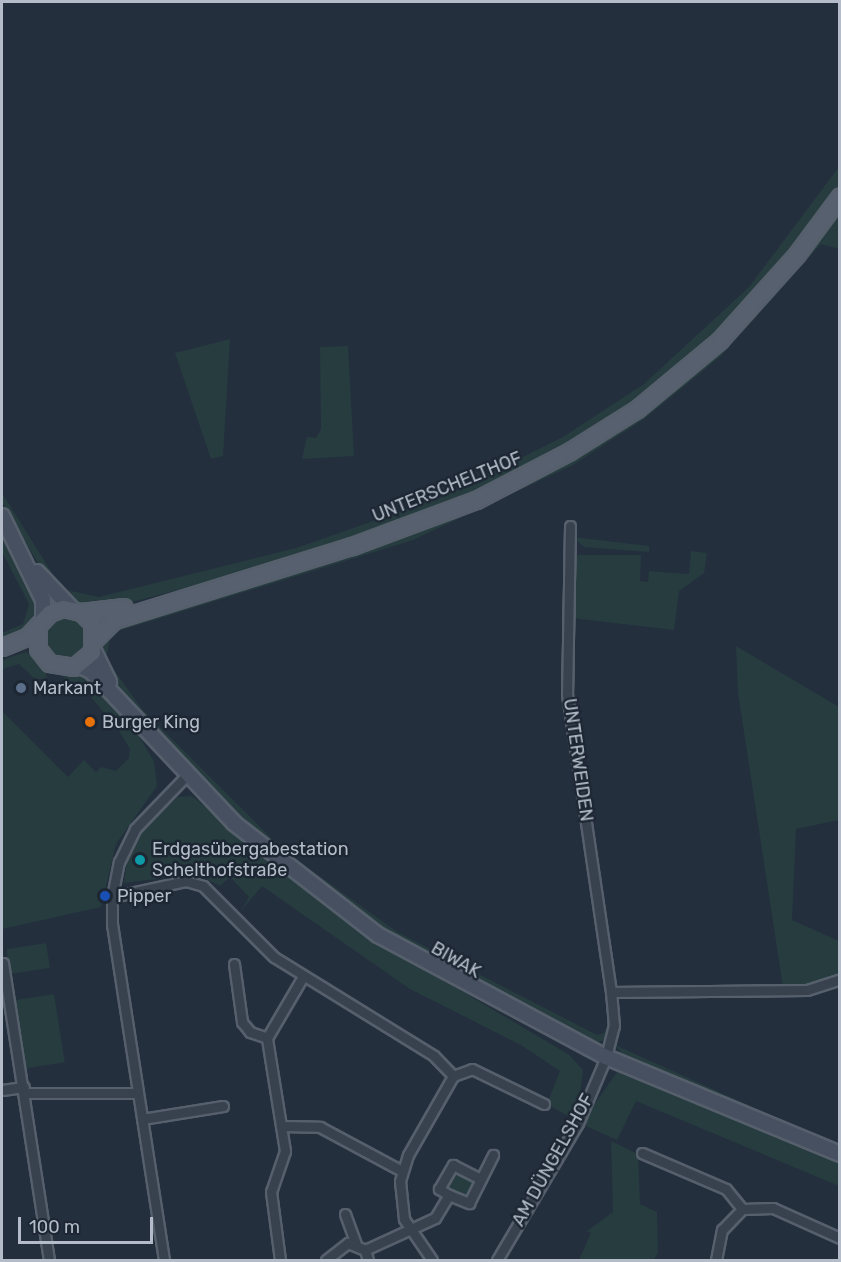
<!DOCTYPE html>
<meta charset="utf-8">
<style>
body{margin:0}
#map{position:relative;width:841px;height:1262px;overflow:hidden;background:#242f3e;font-family:Rubik,sans-serif}
div>[style]{position:absolute}
.green>*{inset:0;background:#263c3f;transform-origin:0 0}
.round{border-radius:50%}
.roads{filter:drop-shadow(2px 0 #565f6c) drop-shadow(-2px 0 #565f6c) drop-shadow(0 2px #565f6c) drop-shadow(0 -2px #565f6c)}
.street>*{height:9px;margin:-4.5px;padding:0 4.5px;transform-origin:4.5px;border-radius:4.5px;background:#38414e}
.secondary>*{height:14px;margin:-7px;padding:0 7px;transform-origin:7px;border-radius:7px;background:#465061}
.primary>*{height:15px;margin:-7.5px;padding:0 7.5px;transform-origin:7.5px;border-radius:7.5px;background:#56606e}
.dots>*{width:16px;height:16px;translate:-50% -50%;box-sizing:border-box;border:3px solid #1d2633;border-radius:50%}
span{translate:-50% -50%;white-space:nowrap;text-align:center;line-height:1.15;-webkit-text-stroke:5px #1d2633;paint-order:stroke}
.street-label{font-size:18px;color:#b4bcc9}
.poi-label{font-size:18px;color:#b4bcc9}
.left{translate:0 -50%;text-align:left}
.frame{position:absolute;inset:0;border:3px solid #b4bcc9;pointer-events:none}
.scale{position:absolute;left:18px;top:1217px;width:135px;height:27px;box-sizing:border-box;border:3px solid #b4bcc9;border-top:0;padding-left:8px;font-size:18px;line-height:21px;white-space:nowrap;color:#b4bcc9;-webkit-text-stroke:4px #1d2633;paint-order:stroke}
</style>
<div id="map">
<div class="green">
<i style="clip-path:polygon(839px 167px,839px 186px,801px 242px,719px 334px,660px 385px,571px 446px,441px 509px,286px 562px,93px 612px,55px 592px,2px 502px,2px 493px,62px 589px,99px 597px,296px 548px,442px 497px,563px 437px,644px 384px,749px 287px)"></i>
<i style="clip-path:polygon(839px 205px,839px 249px,821px 244px,721px 356px,644px 419px,573px 465px,413px 540px,112px 633px,110px 639px,106px 659px,142px 709px,282px 849px,397px 932px,597px 1035px,604px 1033px,609px 1021px,608px 997px,611px 1029px,607px 1040px,591px 1043px,390px 937px,306px 877px,158px 737px,109px 676px,98px 648px,106px 629px,409px 532px,643px 411px)"></i>
<i style="clip-path:polygon(230px 339px,223px 456px,211px 459px,175px 353px)"></i>
<i style="clip-path:polygon(348px 346px,354px 456px,302px 459px,307px 437px,316px 438px,321px 429px,320px 347px)"></i>
<i style="clip-path:polygon(2px 526px,42px 609px,33px 626px,2px 644px,2px 633px,23px 624px,29px 604px,2px 552px)"></i>
<i style="clip-path:polygon(573px 537px,649px 546px,649px 552px,584px 547px)"></i>
<i style="clip-path:polygon(691px 551px,707px 553px,704px 573px,679px 591px,674px 630px,572px 618px,573px 559px,578px 555px,641px 555px,640px 581px,648px 582px,649px 571px,689px 574px)"></i>
<i class="round" style="left:43px;top:614px;width:46px;height:46px"></i>
<i style="clip-path:polygon(736px 646px,839px 707px,839px 820px,796px 829px,792px 920px,839px 941px,839px 975px,807px 987px,783px 987px,738px 693px)"></i>
<i style="clip-path:polygon(26px 652px,45px 667px,47px 679px,35px 679px,19px 664px,2px 669px,2px 660px)"></i>
<i style="clip-path:polygon(80px 671px,105px 690px,132px 725px,154px 761px,157px 786px,116px 844px,101px 907px,2px 929px,2px 711px,68px 777px,84px 760px,96px 772px,101px 767px,116px 771px,129px 758px,130px 749px,116px 726px,87px 693px,61px 690px,65px 675px)"></i>
<i style="clip-path:polygon(192px 796px,292px 879px,387px 947px,568px 1054px,583px 1070px,578px 1112px,568px 1116px,547px 1104px,560px 1071px,521px 1045px,410px 989px,262px 886px,240px 912px,249px 897px,230px 877px,220px 886px,196px 874px,124px 883px,128px 855px,144px 829px,178px 797px)"></i>
<i style="left:46px;top:943px;width:25px;height:40px;rotate:81deg"></i>
<i style="left:54px;top:994px;width:69px;height:40px;rotate:81deg"></i>
<i style="clip-path:polygon(615px 1045px,839px 1146px,839px 1151px,625px 1057px)"></i>
<i style="clip-path:polygon(617px 1072px,839px 1161px,839px 1186px,636px 1101px,617px 1140px,586px 1126px,585px 1118px)"></i>
<i style="clip-path:polygon(611px 1141px,638px 1154px,640px 1204px,657px 1212px,658px 1253px,653px 1260px,579px 1260px,591px 1233px,587px 1231px,613px 1212px)"></i>
<i class="round" style="left:449px;top:1172px;width:24px;height:24px"></i>
</div>
<div class="roads">
<div class="street">
<i style="left:570px;top:526px;width:168px;rotate:91deg"></i>
<i style="left:567px;top:694px;width:301px;rotate:81.6deg"></i>
<i style="left:112px;top:897px;width:76px;rotate:-12.2deg"></i>
<i style="left:186px;top:881px;width:18px;rotate:16deg"></i>
<i style="left:203px;top:886px;width:100px;rotate:45deg"></i>
<i style="left:274px;top:957px;width:188px;rotate:31.7deg"></i>
<i style="left:434px;top:1056px;width:28px;rotate:46deg"></i>
<i style="left:3px;top:963px;width:301px;rotate:81.2deg"></i>
<i style="left:234px;top:964px;width:59px;rotate:82.1deg"></i>
<i style="left:242px;top:1022px;width:13px;rotate:51deg"></i>
<i style="left:250px;top:1032px;width:18px;rotate:19deg"></i>
<i style="left:2px;top:1090px;width:22px;rotate:-8deg"></i>
<i style="left:25px;top:1093px;width:113px"></i>
<i style="left:142px;top:1119px;width:82px;rotate:-9.1deg"></i>
<i style="left:281px;top:1126px;width:39px;rotate:1deg"></i>
<i style="left:320px;top:1127px;width:93px;rotate:28.2deg"></i>
<i style="left:642px;top:1153px;width:91px;rotate:23.2deg"></i>
<i style="left:726px;top:1189px;width:26px;rotate:51deg"></i>
<i style="left:742px;top:1209px;width:31px;rotate:-2deg"></i>
<i style="left:773px;top:1208px;width:73px;rotate:24.1deg"></i>
<i style="left:449px;top:1195px;width:22px;rotate:22deg"></i>
<i style="left:469px;top:1203px;width:54px;rotate:-63.4deg"></i>
<i style="left:345px;top:1214px;width:32px;rotate:70deg"></i>
<i style="left:164px;top:1260px;width:340px;rotate:-98.8deg"></i>
<i style="left:112px;top:924px;width:27px;rotate:-90deg"></i>
<i style="left:112px;top:897px;width:36px;rotate:-79deg"></i>
<i style="left:119px;top:862px;width:37px;rotate:-64deg"></i>
<i style="left:135px;top:829px;width:74px;rotate:-46.1deg"></i>
<i style="left:280px;top:1260px;width:69px;rotate:-97.5deg"></i>
<i style="left:271px;top:1192px;width:43px;rotate:-71.1deg"></i>
<i style="left:285px;top:1151px;width:114px;rotate:-99.1deg"></i>
<i style="left:267px;top:1038px;width:69px;rotate:-59.7deg"></i>
<i style="left:326px;top:1260px;width:28px;rotate:-38deg"></i>
<i style="left:348px;top:1243px;width:18px;rotate:22deg"></i>
<i style="left:368px;top:1260px;width:10px;rotate:-107deg"></i>
<i style="left:365px;top:1250px;width:77px;rotate:-24.6deg"></i>
<i style="left:435px;top:1218px;width:27px;rotate:-59deg"></i>
<i style="left:449px;top:1195px;width:12px;rotate:-149deg"></i>
<i style="left:439px;top:1189px;width:28px;rotate:-60deg"></i>
<i style="left:453px;top:1165px;width:31px;rotate:27deg"></i>
<i style="left:432px;top:1260px;width:50px;rotate:-124.3deg"></i>
<i style="left:404px;top:1219px;width:38px;rotate:-96deg"></i>
<i style="left:400px;top:1181px;width:27px;rotate:-73deg"></i>
<i style="left:408px;top:1155px;width:91px;rotate:-60.3deg"></i>
<i style="left:453px;top:1076px;width:20px;rotate:-20deg"></i>
<i style="left:472px;top:1069px;width:80px;rotate:25.9deg"></i>
<i style="left:497px;top:1260px;width:159px;rotate:-59.4deg"></i>
<i style="left:578px;top:1123px;width:72px;rotate:-67deg"></i>
<i style="left:606px;top:1057px;width:32px;rotate:-76deg"></i>
<i style="left:614px;top:1026px;width:34px;rotate:-95deg"></i>
<i style="left:611px;top:992px;width:196px;rotate:-0.6deg"></i>
<i style="left:807px;top:990px;width:35px;rotate:-18deg"></i>
<i style="left:716px;top:1260px;width:31px;rotate:-79deg"></i>
<i style="left:722px;top:1230px;width:29px;rotate:-46deg"></i>
</div>
<div class="secondary">
<i style="left:2px;top:516px;width:93px;rotate:64deg"></i>
<i style="left:43px;top:600px;width:18px;rotate:90deg"></i>
<i style="left:37px;top:572px;width:51px;rotate:46.6deg"></i>
<i style="left:93px;top:649px;width:37px;rotate:64deg"></i>
<i style="left:78px;top:665px;width:14px;rotate:25deg"></i>
<i style="left:91px;top:671px;width:209px;rotate:46.7deg"></i>
<i style="left:234px;top:823px;width:182px;rotate:37.9deg"></i>
<i style="left:378px;top:935px;width:259px;rotate:28.2deg"></i>
<i style="left:606px;top:1057px;width:253px;rotate:22.5deg"></i>
</div>
<div class="primary">
<i style="left:81px;top:612px;width:43px;rotate:-6.6deg"></i>
<i style="left:95px;top:639px;width:27px;rotate:-45deg"></i>
<i style="left:114px;top:620px;width:249px;rotate:-17.3deg"></i>
<i style="left:352px;top:546px;width:132px;rotate:-20.4deg"></i>
<i style="left:476px;top:500px;width:106px;rotate:-27.5deg"></i>
<i style="left:570px;top:451px;width:79px;rotate:-32.1deg"></i>
<i style="left:637px;top:409px;width:107px;rotate:-39.7deg"></i>
<i style="left:719px;top:341px;width:117px;rotate:-48.1deg"></i>
<i style="left:797px;top:254px;width:72px;rotate:-53.4deg"></i>
<i style="left:2px;top:647px;width:27px;rotate:-22deg"></i>
<i style="left:27px;top:637px;width:33px;rotate:-47deg"></i>
<i style="left:49px;top:613px;width:15px;rotate:-20deg"></i>
<i style="left:63px;top:608px;width:18px;rotate:13deg"></i>
<i style="left:81px;top:612px;width:16px;rotate:45deg"></i>
<i style="left:92px;top:623px;width:29px;rotate:90deg"></i>
<i style="left:92px;top:652px;width:23px;rotate:140deg"></i>
<i style="left:74px;top:667px;width:25px;rotate:-171deg"></i>
<i style="left:49px;top:663px;width:18px;rotate:-128deg"></i>
<i style="left:38px;top:649px;width:23px;rotate:-90deg"></i>
</div>
</div>
<div class="dots">
<i style="left:21px;top:688px;background:#5c6f8a"></i>
<i style="left:90px;top:722px;background:#e8710a"></i>
<i style="left:140px;top:860px;background:#0f9aa8"></i>
<i style="left:105px;top:896px;background:#1a4fb4"></i>
</div>
<div class="street-label">
<span style="left:447px;top:487px;rotate:-22deg">UNTERSCHELTHOF</span>
<span style="left:578px;top:760px;rotate:82deg">UNTERWEIDEN</span>
<span style="left:456px;top:960px;rotate:30deg">BIWAK</span>
<span style="left:553px;top:1160px;rotate:-61deg">AM DÜNGELSHOF</span>
</div>
<div class="poi-label">
<span class="left" style="left:33px;top:688px">Markant</span>
<span class="left" style="left:102px;top:722px">Burger King</span>
<span class="left" style="left:152px;top:860px">Erdgasübergabestation<br>Schelthofstraße</span>
<span class="left" style="left:117px;top:896px">Pipper</span>
</div>
<div class="frame"></div>
<div class="scale">100 m</div>
</div>
